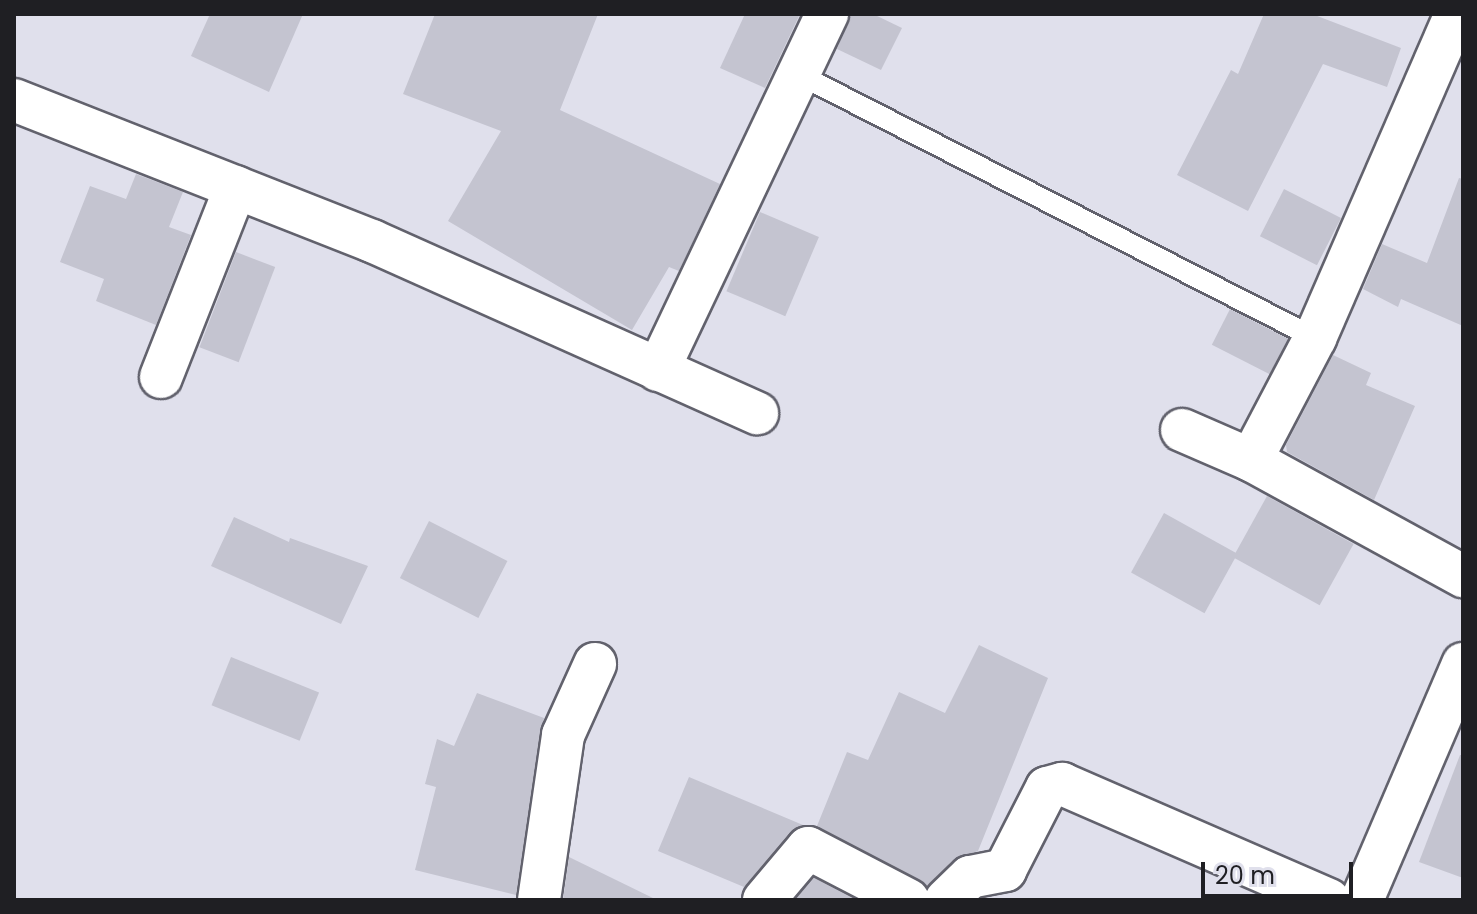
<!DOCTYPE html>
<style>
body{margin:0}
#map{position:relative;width:1477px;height:914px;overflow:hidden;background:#e0e0ec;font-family:Poppins,sans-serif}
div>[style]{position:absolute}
.building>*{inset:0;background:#c4c4d0;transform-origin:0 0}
.roads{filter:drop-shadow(2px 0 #62626d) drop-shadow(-2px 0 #62626d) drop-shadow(0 2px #62626d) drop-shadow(0 -2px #62626d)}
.lane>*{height:20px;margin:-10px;padding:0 10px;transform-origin:10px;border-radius:10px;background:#fff}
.street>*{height:42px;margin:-21px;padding:0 21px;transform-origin:21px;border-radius:21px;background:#fff}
span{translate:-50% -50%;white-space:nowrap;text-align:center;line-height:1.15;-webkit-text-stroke:6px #e0e0ec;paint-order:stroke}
.frame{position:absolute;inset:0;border:16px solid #1f1f23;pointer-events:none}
.scale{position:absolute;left:1201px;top:862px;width:152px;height:36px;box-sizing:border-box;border:4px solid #1f1f23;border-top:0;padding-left:10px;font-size:24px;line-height:28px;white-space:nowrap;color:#1f1f23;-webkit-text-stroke:6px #e0e0ec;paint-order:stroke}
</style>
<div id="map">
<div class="building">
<i style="clip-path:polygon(210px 14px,303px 14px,269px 92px,191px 56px)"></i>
<i style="clip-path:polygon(435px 14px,598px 14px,560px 110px,720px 184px,679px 271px,669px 267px,632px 330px,448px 221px,501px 131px,403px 94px)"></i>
<i style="clip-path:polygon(745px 14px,800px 14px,765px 88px,720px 68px)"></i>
<i style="clip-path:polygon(851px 14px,873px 14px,902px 28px,881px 70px,837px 49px)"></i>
<i style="clip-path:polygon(1264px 14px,1312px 14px,1401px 48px,1387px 87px,1323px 64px,1248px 211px,1177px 175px,1231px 70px,1238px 74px)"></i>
<i style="clip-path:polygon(136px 174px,183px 192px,169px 227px,191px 235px,156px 325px,96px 301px,104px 279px,60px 262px,90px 186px,126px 199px)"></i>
<i style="clip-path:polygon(1459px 178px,1463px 179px,1463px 326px,1401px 299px,1398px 307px,1363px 289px,1382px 244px,1427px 263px)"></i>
<i style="left:1284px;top:189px;width:64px;height:53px;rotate:27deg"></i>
<i style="left:760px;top:212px;width:64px;height:86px;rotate:23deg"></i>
<i style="left:236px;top:252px;width:42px;height:102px;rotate:21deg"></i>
<i style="left:1230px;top:309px;width:65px;height:40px;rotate:27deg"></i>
<i style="clip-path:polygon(1333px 355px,1371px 373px,1366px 385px,1415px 406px,1374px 500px,1287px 452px,1286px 445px)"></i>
<i style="left:1267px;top:496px;width:99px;height:70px;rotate:29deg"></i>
<i style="left:1164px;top:513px;width:84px;height:68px;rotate:29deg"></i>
<i style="clip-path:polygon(234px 517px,289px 542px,290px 538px,368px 566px,341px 624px,211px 566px)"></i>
<i style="left:429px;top:521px;width:88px;height:64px;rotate:27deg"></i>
<i style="clip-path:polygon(979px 645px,1048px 678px,978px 851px,954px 859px,927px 886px,817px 826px,847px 752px,868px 760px,899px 692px,945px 713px)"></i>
<i style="left:231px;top:657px;width:95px;height:52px;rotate:22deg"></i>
<i style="clip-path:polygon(477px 693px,544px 718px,516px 895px,415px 870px,436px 787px,425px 784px,437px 739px,454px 746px)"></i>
<i style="clip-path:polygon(1460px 755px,1463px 755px,1463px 878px,1419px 862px)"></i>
<i style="clip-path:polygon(689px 777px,803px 825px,790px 832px,744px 887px,658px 851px)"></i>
<i style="clip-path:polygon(569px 857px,657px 900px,563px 900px)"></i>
<i style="clip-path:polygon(814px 878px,856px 900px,795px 900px)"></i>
</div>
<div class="roads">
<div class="lane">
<i style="left:802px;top:76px;width:576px;rotate:27.05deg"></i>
</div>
<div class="street">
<i style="left:14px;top:100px;width:385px;rotate:21.5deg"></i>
<i style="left:372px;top:241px;width:422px;rotate:24.1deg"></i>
<i style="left:658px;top:370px;width:394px;rotate:-64.6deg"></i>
<i style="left:161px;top:377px;width:204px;rotate:-68.5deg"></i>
<i style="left:1182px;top:430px;width:75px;rotate:23.5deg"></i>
<i style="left:1251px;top:460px;width:242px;rotate:28.7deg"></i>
<i style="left:1251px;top:460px;width:138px;rotate:-62.3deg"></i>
<i style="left:1315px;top:338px;width:353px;rotate:-66.5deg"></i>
<i style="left:539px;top:900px;width:167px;rotate:-81.7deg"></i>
<i style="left:563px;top:735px;width:78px;rotate:-65.7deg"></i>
<i style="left:764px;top:900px;width:68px;rotate:-49.8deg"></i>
<i style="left:808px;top:848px;width:113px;rotate:27.5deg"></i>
<i style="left:946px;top:900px;width:33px;rotate:-44deg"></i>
<i style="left:970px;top:877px;width:36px;rotate:-11deg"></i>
<i style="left:1005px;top:870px;width:92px;rotate:-62.9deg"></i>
<i style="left:1047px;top:788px;width:16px;rotate:-15deg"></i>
<i style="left:1062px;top:784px;width:291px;rotate:23.5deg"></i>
<i style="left:1362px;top:900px;width:257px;rotate:-66.8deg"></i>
</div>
</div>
<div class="frame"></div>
<div class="scale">20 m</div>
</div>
